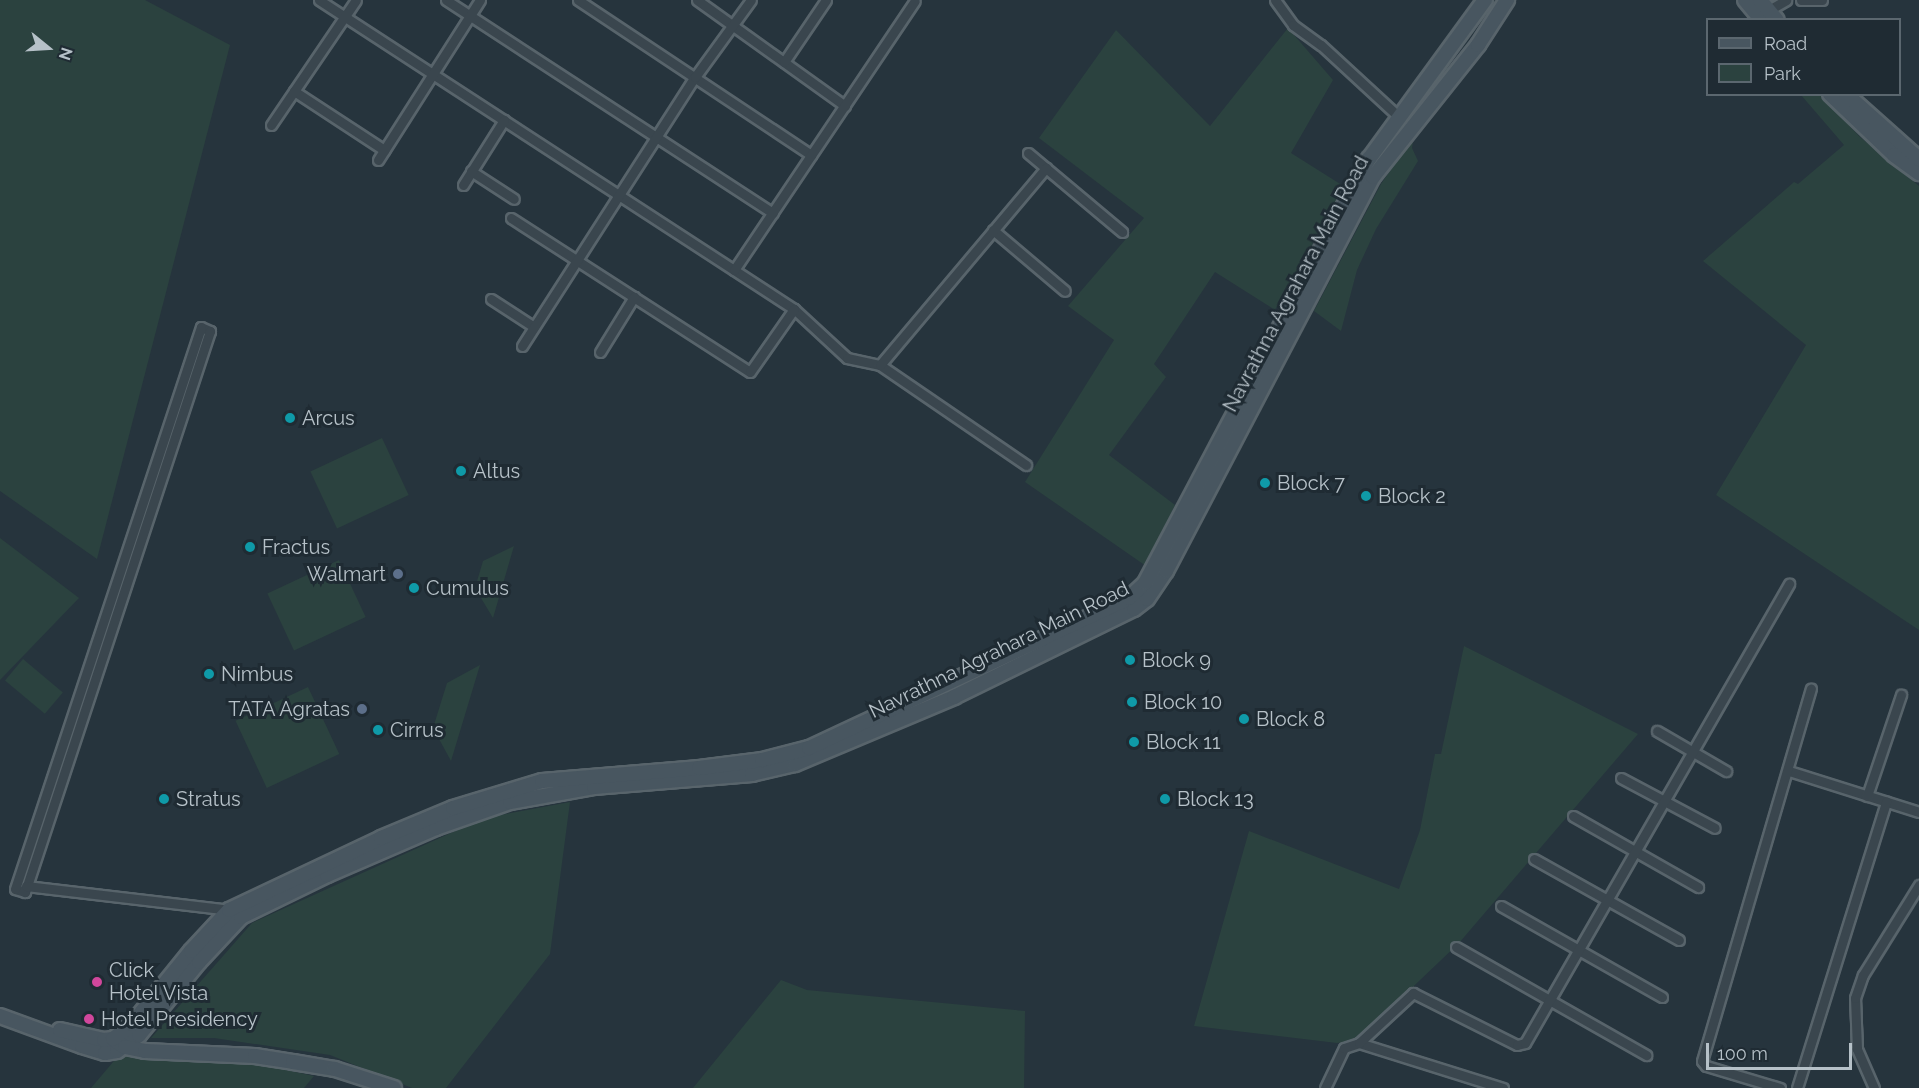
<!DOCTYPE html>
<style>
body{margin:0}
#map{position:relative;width:1919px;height:1088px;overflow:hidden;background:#26343d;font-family:Raleway,sans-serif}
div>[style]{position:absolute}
.green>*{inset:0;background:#2b423f;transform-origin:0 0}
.roads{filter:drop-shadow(2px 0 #58646b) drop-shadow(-2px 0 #58646b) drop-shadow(0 2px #58646b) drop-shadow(0 -2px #58646b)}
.street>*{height:9px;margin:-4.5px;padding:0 4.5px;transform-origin:4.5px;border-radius:4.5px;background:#3a464e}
.secondary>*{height:14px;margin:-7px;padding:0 7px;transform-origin:7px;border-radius:7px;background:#485660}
.dots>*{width:16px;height:16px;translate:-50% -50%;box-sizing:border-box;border:3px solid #1f2b33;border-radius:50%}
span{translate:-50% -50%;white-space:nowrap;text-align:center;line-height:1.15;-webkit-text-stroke:6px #1f2b33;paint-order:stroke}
.street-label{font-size:20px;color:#b6c1c8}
.poi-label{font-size:20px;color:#b6c1c8}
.left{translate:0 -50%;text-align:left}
.right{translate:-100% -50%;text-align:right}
.legend{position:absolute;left:1706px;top:18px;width:195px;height:78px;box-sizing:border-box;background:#1f2b33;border:2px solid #5b676f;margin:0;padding:8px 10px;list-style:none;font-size:18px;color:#b6c1c8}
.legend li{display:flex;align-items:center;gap:12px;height:30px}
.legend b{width:30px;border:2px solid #5b676f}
.north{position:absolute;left:18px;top:18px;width:60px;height:60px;-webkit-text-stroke:4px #1f2b33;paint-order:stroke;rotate:108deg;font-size:16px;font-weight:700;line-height:24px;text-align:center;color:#b6c1c8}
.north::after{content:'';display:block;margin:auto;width:21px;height:27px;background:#b6c1c8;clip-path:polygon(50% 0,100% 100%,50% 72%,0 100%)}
.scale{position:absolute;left:1706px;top:1043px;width:146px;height:27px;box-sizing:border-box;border:3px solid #b6c1c8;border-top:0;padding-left:8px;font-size:18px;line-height:21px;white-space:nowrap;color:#b6c1c8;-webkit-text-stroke:4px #1f2b33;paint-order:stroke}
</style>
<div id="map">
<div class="green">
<i style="clip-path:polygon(0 0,145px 0,230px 45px,97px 559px,0 491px)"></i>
<i style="clip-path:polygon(1288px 28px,1333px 80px,1291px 153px,1345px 187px,1275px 310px,1215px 272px,1154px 364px,1166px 377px,1109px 455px,1175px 505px,1146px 566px,1025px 482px,1114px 340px,1068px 306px,1144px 218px,1039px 138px,1116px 30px,1210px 126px)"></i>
<i style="clip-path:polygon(1801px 95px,1821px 95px,1859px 136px,1919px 186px,1919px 630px,1716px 495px,1806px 345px,1703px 261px,1794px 182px,1798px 184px,1844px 145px)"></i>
<i style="clip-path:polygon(1414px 136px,1412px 148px,1418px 161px,1376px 229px,1357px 270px,1341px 331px,1314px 311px,1381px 184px)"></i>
<i style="left:382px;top:438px;width:63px;height:79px;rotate:65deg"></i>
<i style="clip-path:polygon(0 538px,79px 598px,0 680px)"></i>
<i style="clip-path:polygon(514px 546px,493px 618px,475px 588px,483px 561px)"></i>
<i style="left:339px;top:560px;width:63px;height:79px;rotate:65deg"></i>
<i style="clip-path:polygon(1464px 646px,1638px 734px,1459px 943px,1356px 1041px,1337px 1043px,1194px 1026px,1249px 831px,1399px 889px,1420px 830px,1435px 754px,1441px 754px)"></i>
<i style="left:23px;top:659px;width:52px;height:28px;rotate:40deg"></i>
<i style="clip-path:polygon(480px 665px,451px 761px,433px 728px,447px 683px)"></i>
<i style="left:308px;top:687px;width:74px;height:80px;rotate:65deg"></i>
<i style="clip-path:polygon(570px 802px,550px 954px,446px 1088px,412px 1088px,330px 1055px,214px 1038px,151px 1038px,252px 923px,484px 818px)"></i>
<i style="clip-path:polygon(781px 980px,807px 990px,1025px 1011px,1024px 1088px,693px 1088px)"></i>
<i style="clip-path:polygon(119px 1055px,254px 1063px,314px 1076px,304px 1088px,91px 1088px)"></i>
</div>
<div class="roads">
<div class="street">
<i style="left:319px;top:0;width:567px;rotate:33.05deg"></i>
<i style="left:794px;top:309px;width:72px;rotate:42.8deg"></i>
<i style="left:847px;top:358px;width:34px;rotate:12deg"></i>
<i style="left:880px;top:365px;width:177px;rotate:34.4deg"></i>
<i style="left:446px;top:0;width:390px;rotate:33.1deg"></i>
<i style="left:578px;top:0;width:280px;rotate:33.6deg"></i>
<i style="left:697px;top:0;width:182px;rotate:35.6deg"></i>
<i style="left:1275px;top:0;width:31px;rotate:54deg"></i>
<i style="left:1293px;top:25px;width:34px;rotate:36deg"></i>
<i style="left:1321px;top:45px;width:106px;rotate:42.7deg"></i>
<i style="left:1801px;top:0;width:21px"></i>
<i style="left:1769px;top:10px;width:20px;rotate:-30deg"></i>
<i style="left:784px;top:62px;width:75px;rotate:-55.9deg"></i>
<i style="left:294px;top:91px;width:108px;rotate:33.2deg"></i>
<i style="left:271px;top:125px;width:151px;rotate:-55.8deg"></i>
<i style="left:1028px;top:153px;width:123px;rotate:40deg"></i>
<i style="left:378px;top:160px;width:190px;rotate:-57.5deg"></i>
<i style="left:471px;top:171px;width:51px;rotate:33.1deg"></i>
<i style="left:463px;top:185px;width:77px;rotate:-57.8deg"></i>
<i style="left:511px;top:218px;width:284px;rotate:32.8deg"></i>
<i style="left:750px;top:372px;width:77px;rotate:-55.1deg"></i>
<i style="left:993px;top:230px;width:94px;rotate:40.3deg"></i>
<i style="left:734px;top:270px;width:324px;rotate:-56.1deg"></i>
<i style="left:491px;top:299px;width:51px;rotate:33.1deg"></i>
<i style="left:201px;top:327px;width:10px;rotate:24deg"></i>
<i style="left:210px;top:331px;width:591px;rotate:108.25deg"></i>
<i style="left:25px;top:892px;width:10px;rotate:-163deg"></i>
<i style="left:15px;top:889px;width:592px;rotate:-71.69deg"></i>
<i style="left:522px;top:346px;width:320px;rotate:-57.3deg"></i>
<i style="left:695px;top:77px;width:95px;rotate:-54deg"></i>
<i style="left:600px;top:352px;width:65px;rotate:-58.3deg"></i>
<i style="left:880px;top:365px;width:258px;rotate:-49.9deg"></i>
<i style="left:1657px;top:731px;width:80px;rotate:30.1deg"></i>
<i style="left:1789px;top:771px;width:136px;rotate:17.5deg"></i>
<i style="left:1621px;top:778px;width:106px;rotate:28deg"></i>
<i style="left:1867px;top:796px;width:107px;rotate:-71.4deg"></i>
<i style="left:1573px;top:816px;width:144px;rotate:29.6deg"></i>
<i style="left:1534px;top:859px;width:166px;rotate:29.2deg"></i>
<i style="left:26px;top:886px;width:204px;rotate:6.7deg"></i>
<i style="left:1501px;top:906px;width:185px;rotate:29.5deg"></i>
<i style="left:1456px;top:947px;width:219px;rotate:29.6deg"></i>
<i style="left:1359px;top:1043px;width:151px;rotate:17.4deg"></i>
<i style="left:1325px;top:1088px;width:44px;rotate:-64.6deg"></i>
<i style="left:1344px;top:1048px;width:16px;rotate:-18deg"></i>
<i style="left:1359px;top:1043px;width:74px;rotate:-42.8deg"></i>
<i style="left:1413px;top:993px;width:116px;rotate:26.6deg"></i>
<i style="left:1517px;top:1045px;width:8px;rotate:-14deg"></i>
<i style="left:1525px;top:1043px;width:530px;rotate:-60.09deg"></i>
<i style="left:1780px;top:1088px;width:77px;rotate:-163.4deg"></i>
<i style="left:1706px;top:1066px;width:6px;rotate:-129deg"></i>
<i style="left:1702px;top:1061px;width:388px;rotate:-73.7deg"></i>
<i style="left:1797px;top:1088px;width:300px;rotate:-72.7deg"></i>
<i style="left:1874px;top:1088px;width:43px;rotate:-113.6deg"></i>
<i style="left:1857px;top:1049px;width:51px;rotate:-92.2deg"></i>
<i style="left:1855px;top:998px;width:24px;rotate:-71deg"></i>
<i style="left:1863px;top:975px;width:106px;rotate:-58.1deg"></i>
</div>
<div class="secondary">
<i style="left:1745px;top:0;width:26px;rotate:50deg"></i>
<i style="left:1760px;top:0;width:26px;rotate:50deg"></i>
<i style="left:1830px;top:94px;width:88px;rotate:43.6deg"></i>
<i style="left:1894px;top:155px;width:31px;rotate:36deg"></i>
<i style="left:1846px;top:94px;width:98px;rotate:41.7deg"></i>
<i style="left:0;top:1016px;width:87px;rotate:20.1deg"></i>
<i style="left:82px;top:1046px;width:24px;rotate:17deg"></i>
<i style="left:105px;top:1053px;width:12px;rotate:-9deg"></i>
<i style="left:117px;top:1051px;width:27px;rotate:-36deg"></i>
<i style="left:139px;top:1035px;width:94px;rotate:-50.6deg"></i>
<i style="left:199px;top:962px;width:62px;rotate:-47deg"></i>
<i style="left:241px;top:917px;width:96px;rotate:-26deg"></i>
<i style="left:327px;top:875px;width:119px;rotate:-23.3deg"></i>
<i style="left:436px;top:828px;width:78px;rotate:-19.4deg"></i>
<i style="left:510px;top:802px;width:85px;rotate:-10.1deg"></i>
<i style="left:594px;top:787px;width:159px;rotate:-4.7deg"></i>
<i style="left:752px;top:774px;width:44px;rotate:-13.1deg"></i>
<i style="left:795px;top:764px;width:173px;rotate:-22.8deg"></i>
<i style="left:954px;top:697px;width:200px;rotate:-26.1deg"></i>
<i style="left:1134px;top:609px;width:16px;rotate:-38deg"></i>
<i style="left:1147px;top:599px;width:34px;rotate:-56deg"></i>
<i style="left:1166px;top:571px;width:445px;rotate:-62.3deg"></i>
<i style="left:1373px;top:177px;width:169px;rotate:-51.5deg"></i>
<i style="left:1478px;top:45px;width:54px;rotate:-57.2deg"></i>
<i style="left:60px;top:1030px;width:45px;rotate:12.8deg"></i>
<i style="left:104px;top:1040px;width:9px;rotate:-6deg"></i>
<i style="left:113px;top:1039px;width:14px;rotate:34deg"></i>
<i style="left:125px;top:1047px;width:20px;rotate:11deg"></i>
<i style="left:145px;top:1051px;width:110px;rotate:2.6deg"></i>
<i style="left:255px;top:1056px;width:38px;rotate:9deg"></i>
<i style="left:293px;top:1062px;width:43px;rotate:9.5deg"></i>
<i style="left:335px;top:1069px;width:62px;rotate:17.9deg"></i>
<i style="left:113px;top:1039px;width:24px;rotate:-38deg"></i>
<i style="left:132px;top:1024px;width:94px;rotate:-51.1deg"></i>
<i style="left:191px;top:951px;width:56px;rotate:-47.2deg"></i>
<i style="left:229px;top:910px;width:168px;rotate:-25.3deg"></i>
<i style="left:381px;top:838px;width:78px;rotate:-22.6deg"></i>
<i style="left:453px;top:808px;width:93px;rotate:-16.9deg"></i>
<i style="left:542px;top:781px;width:158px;rotate:-4.7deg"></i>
<i style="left:699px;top:768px;width:64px;rotate:-7.2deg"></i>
<i style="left:762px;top:760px;width:49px;rotate:-14.3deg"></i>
<i style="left:809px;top:748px;width:353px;rotate:-25.1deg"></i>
<i style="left:1129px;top:598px;width:22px;rotate:-43deg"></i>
<i style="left:1145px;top:583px;width:480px;rotate:-62.2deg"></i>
<i style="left:1369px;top:159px;width:197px;rotate:-53.9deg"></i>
</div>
</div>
<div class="dots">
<i style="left:290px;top:418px;background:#0f9aa8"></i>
<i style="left:461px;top:471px;background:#0f9aa8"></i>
<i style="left:1265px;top:483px;background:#0f9aa8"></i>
<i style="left:1366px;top:496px;background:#0f9aa8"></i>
<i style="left:250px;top:547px;background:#0f9aa8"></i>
<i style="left:398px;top:574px;background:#5c6f8a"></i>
<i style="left:414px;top:588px;background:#0f9aa8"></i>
<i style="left:1130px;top:660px;background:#0f9aa8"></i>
<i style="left:209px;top:674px;background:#0f9aa8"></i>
<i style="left:1132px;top:702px;background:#0f9aa8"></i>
<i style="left:362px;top:709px;background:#5c6f8a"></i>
<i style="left:1244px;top:719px;background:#0f9aa8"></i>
<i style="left:378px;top:730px;background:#0f9aa8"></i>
<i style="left:1134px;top:742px;background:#0f9aa8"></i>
<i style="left:164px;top:799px;background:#0f9aa8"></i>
<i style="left:1165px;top:799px;background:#0f9aa8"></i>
<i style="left:97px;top:982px;background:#d1479c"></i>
<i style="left:89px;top:1019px;background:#d1479c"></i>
</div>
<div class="street-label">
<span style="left:1296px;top:284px;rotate:-62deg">Navrathna Agrahara Main Road</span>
<span style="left:999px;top:650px;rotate:-26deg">Navrathna Agrahara Main Road</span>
</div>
<div class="poi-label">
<span class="left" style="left:302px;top:418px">Arcus</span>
<span class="left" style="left:473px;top:471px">Altus</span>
<span class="left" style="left:1277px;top:483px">Block 7</span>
<span class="left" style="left:1378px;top:496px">Block 2</span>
<span class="left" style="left:262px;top:547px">Fractus</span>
<span class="right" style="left:386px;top:574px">Walmart</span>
<span class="left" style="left:426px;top:588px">Cumulus</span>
<span class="left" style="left:1142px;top:660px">Block 9</span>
<span class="left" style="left:221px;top:674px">Nimbus</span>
<span class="left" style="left:1144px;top:702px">Block 10</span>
<span class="right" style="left:350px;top:709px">TATA Agratas</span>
<span class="left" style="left:1256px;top:719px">Block 8</span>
<span class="left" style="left:390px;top:730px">Cirrus</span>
<span class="left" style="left:1146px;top:742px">Block 11</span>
<span class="left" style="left:176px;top:799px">Stratus</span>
<span class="left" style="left:1177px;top:799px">Block 13</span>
<span class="left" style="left:109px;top:982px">Click<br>Hotel Vista</span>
<span class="left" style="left:101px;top:1019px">Hotel Presidency</span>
</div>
<ul class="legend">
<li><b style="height:8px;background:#485660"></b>Road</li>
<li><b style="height:16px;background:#2b423f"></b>Park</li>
</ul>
<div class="north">N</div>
<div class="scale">100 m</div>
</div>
